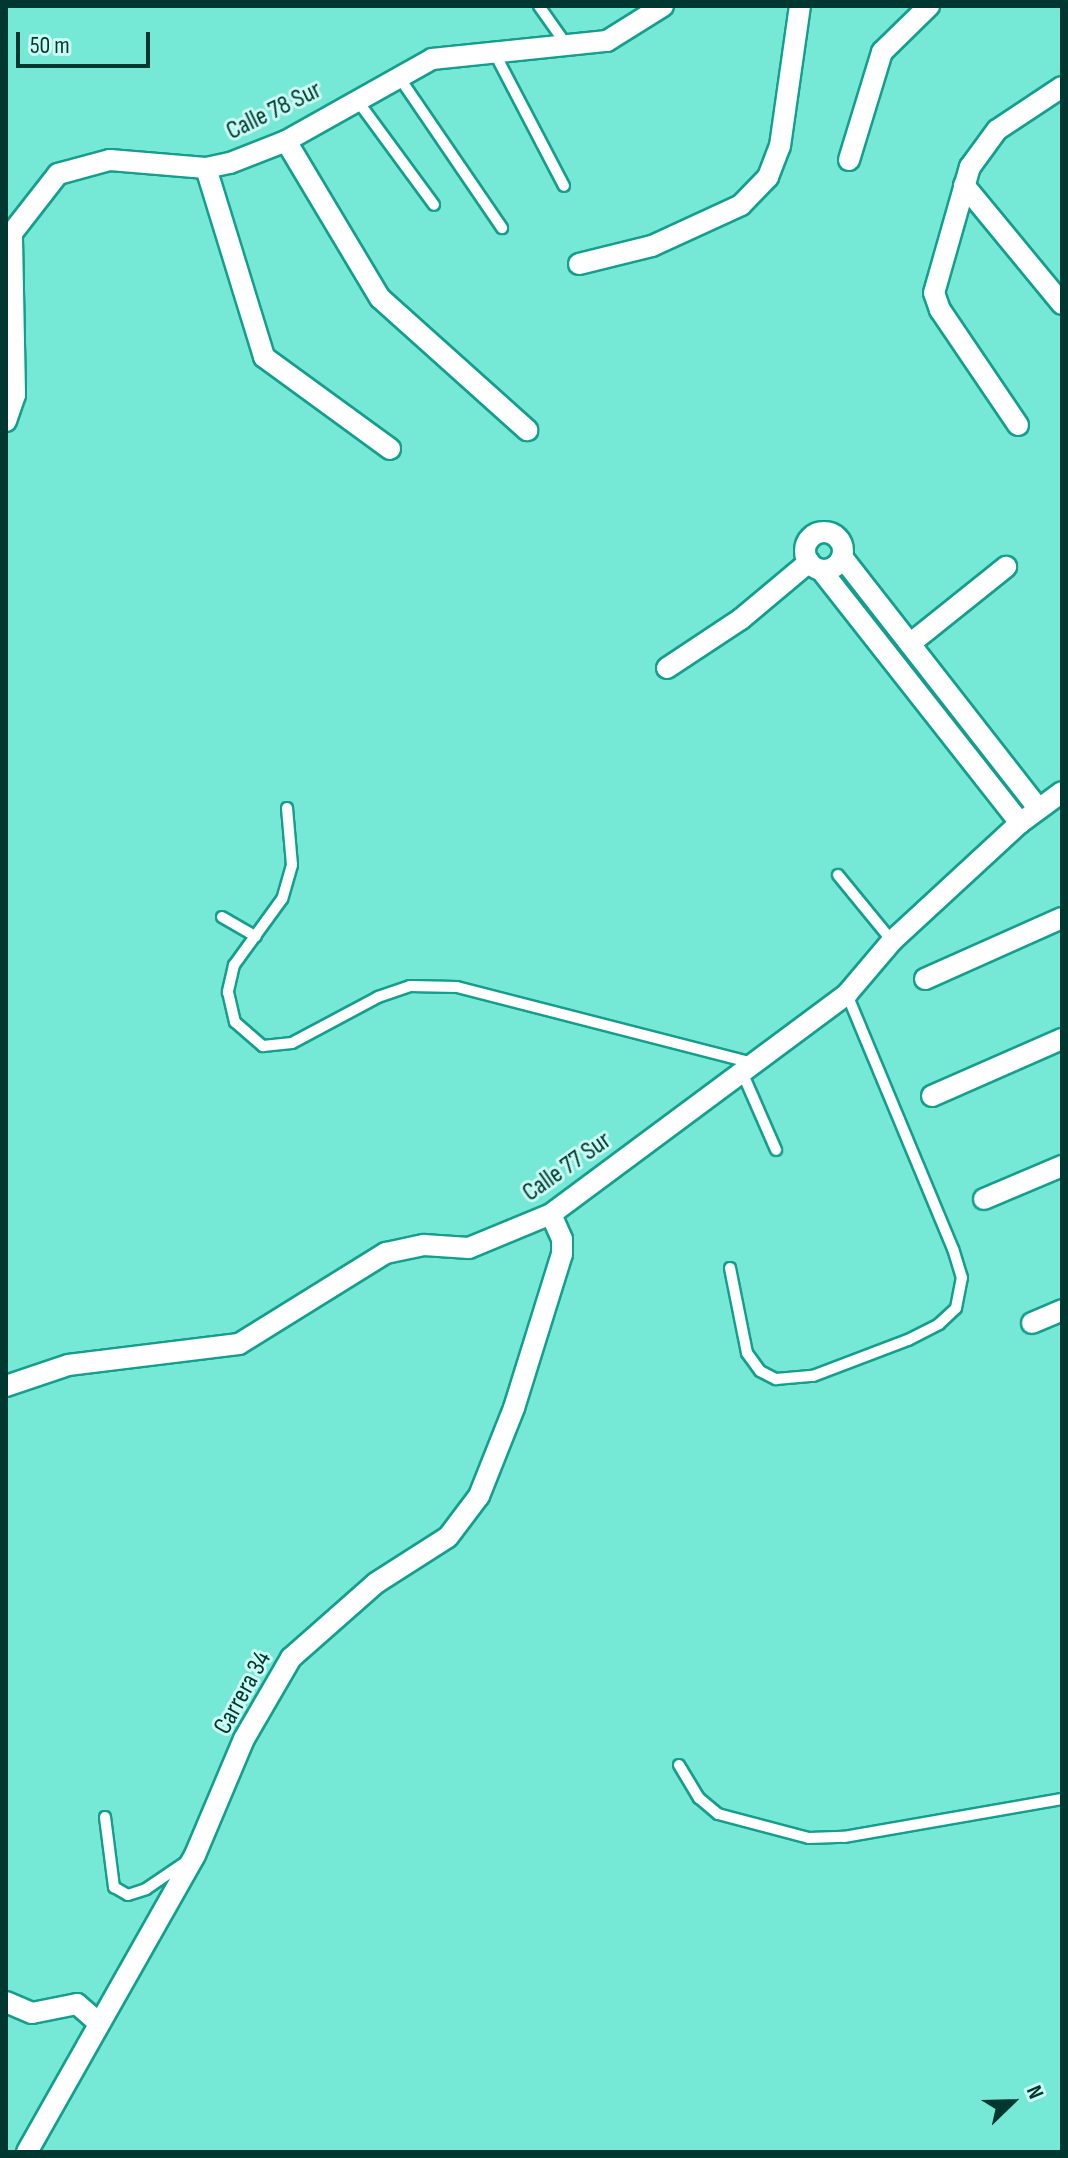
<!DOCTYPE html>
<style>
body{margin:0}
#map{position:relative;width:1068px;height:2158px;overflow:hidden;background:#75e8d6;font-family:"Sofia Sans Condensed",sans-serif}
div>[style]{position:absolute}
.roads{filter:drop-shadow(2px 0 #149e8e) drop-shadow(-2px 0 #149e8e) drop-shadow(0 2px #149e8e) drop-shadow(0 -2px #149e8e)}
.lane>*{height:10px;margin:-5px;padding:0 5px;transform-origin:5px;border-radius:5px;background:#fff}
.street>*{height:20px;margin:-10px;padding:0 10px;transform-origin:10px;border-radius:10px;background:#fff}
.street>.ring{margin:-10px;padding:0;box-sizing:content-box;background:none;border:20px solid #fff;border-radius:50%}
span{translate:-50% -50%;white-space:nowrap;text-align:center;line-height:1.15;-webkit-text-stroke:6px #cafef4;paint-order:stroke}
.street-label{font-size:26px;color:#003730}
.frame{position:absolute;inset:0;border:8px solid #003730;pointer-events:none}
.north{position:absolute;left:972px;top:2062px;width:80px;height:80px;-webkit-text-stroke:6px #cafef4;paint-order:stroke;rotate:67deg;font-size:22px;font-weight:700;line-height:32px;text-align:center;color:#003730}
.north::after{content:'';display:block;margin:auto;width:28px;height:36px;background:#003730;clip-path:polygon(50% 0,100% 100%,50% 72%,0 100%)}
.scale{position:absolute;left:16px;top:32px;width:134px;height:36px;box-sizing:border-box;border:4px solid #003730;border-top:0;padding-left:10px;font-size:24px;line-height:28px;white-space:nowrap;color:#003730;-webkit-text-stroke:6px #cafef4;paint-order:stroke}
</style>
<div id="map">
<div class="roads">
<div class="lane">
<i style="left:539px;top:6px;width:50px;rotate:54.7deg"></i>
<i style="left:494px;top:52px;width:151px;rotate:62.4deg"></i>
<i style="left:399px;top:77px;width:183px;rotate:55.7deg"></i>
<i style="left:357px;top:100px;width:130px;rotate:53.7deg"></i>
<i style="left:287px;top:808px;width:57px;rotate:85deg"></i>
<i style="left:292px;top:865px;width:35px;rotate:106deg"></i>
<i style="left:282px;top:899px;width:82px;rotate:126deg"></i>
<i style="left:234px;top:965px;width:28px;rotate:103deg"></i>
<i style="left:228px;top:992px;width:31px;rotate:77deg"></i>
<i style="left:235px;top:1022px;width:37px;rotate:41deg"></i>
<i style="left:263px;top:1046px;width:29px;rotate:-6deg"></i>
<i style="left:292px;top:1043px;width:98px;rotate:-28.1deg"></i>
<i style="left:378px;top:997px;width:34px;rotate:-19deg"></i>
<i style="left:410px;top:986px;width:47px;rotate:1.2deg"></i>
<i style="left:457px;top:987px;width:306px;rotate:14.4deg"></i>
<i style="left:838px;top:875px;width:85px;rotate:50.7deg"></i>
<i style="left:222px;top:917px;width:39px;rotate:30deg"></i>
<i style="left:742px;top:1072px;width:85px;rotate:66.4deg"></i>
<i style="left:730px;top:1268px;width:87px;rotate:78.7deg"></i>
<i style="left:747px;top:1353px;width:22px;rotate:54deg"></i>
<i style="left:760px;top:1371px;width:18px;rotate:27deg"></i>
<i style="left:776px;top:1379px;width:37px;rotate:-5deg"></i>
<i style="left:813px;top:1376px;width:102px;rotate:-20.8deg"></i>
<i style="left:908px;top:1340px;width:35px;rotate:-27deg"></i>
<i style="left:939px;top:1324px;width:23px;rotate:-43deg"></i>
<i style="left:956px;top:1308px;width:31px;rotate:-79deg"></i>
<i style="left:962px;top:1278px;width:30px;rotate:-107deg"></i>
<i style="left:953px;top:1249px;width:276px;rotate:-112.6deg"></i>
<i style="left:679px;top:1765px;width:39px;rotate:59deg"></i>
<i style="left:699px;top:1798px;width:25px;rotate:40deg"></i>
<i style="left:718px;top:1814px;width:94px;rotate:14.8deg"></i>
<i style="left:809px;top:1838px;width:35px;rotate:-2deg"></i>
<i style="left:844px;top:1837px;width:221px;rotate:-9.9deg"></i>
<i style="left:105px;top:1817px;width:71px;rotate:82.7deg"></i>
<i style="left:114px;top:1887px;width:16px;rotate:30deg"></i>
<i style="left:128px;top:1895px;width:19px;rotate:-18deg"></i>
<i style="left:146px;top:1889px;width:46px;rotate:-34.4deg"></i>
</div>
<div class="street">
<i style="left:286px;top:141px;width:183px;rotate:59.1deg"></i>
<i style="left:380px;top:298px;width:198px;rotate:41.9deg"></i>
<i style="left:849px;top:160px;width:113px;rotate:-73deg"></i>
<i style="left:882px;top:52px;width:66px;rotate:-44.4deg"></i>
<i style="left:206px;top:168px;width:198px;rotate:72.9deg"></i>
<i style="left:264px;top:357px;width:156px;rotate:36.1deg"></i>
<i style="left:964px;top:185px;width:154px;rotate:50.5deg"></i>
<i style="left:579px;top:264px;width:75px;rotate:-13.9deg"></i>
<i style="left:652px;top:246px;width:98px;rotate:-24.7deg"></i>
<i style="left:741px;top:205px;width:39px;rotate:-46deg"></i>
<i style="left:768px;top:177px;width:33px;rotate:-69deg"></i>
<i style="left:780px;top:146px;width:141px;rotate:-81.9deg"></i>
<i style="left:6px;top:421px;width:28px;rotate:-71deg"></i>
<i style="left:15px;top:395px;width:162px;rotate:-91.1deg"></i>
<i style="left:12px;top:233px;width:75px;rotate:-52.1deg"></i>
<i style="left:58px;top:174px;width:54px;rotate:-15.1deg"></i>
<i style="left:110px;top:160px;width:96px;rotate:4.8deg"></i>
<i style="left:206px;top:168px;width:25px;rotate:-12deg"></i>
<i style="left:230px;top:163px;width:60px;rotate:-21.4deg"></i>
<i style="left:286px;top:141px;width:167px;rotate:-29.3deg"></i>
<i style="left:432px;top:59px;width:176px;rotate:-5.9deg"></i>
<i style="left:607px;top:41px;width:66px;rotate:-32deg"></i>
<i style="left:1018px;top:425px;width:139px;rotate:-124.1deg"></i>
<i style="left:940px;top:310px;width:18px;rotate:-109deg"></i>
<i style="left:934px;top:293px;width:131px;rotate:-74.1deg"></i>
<i style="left:970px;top:167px;width:46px;rotate:-53.9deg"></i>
<i style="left:997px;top:130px;width:78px;rotate:-33.5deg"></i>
<i class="ring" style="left:805px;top:532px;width:18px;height:18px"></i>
<i style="left:842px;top:557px;width:318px;rotate:52deg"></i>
<i style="left:821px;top:570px;width:322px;rotate:51.8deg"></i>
<i style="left:911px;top:643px;width:122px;rotate:-38.7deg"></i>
<i style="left:667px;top:668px;width:89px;rotate:-33.5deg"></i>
<i style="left:741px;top:619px;width:89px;rotate:-40deg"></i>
<i style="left:925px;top:979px;width:150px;rotate:-24deg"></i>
<i style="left:932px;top:1096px;width:142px;rotate:-23.7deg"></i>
<i style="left:984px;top:1199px;width:85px;rotate:-22.9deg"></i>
<i style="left:1032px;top:1323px;width:33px;rotate:-23deg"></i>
<i style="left:6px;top:1386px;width:65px;rotate:-18.7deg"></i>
<i style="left:68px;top:1365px;width:172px;rotate:-7deg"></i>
<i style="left:239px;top:1344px;width:173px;rotate:-31.8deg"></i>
<i style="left:386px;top:1253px;width:39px;rotate:-12deg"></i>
<i style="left:424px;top:1245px;width:45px;rotate:3.8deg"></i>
<i style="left:469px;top:1248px;width:89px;rotate:-22.5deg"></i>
<i style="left:551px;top:1214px;width:369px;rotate:-36.6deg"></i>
<i style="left:847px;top:994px;width:70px;rotate:-49.7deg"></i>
<i style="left:892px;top:941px;width:174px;rotate:-42.7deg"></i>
<i style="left:1020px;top:823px;width:52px;rotate:-36.4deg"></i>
<i style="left:6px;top:2002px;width:28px;rotate:23deg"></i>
<i style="left:32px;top:2013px;width:46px;rotate:-11.3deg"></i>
<i style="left:77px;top:2004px;width:28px;rotate:41deg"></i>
<i style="left:27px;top:2152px;width:341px;rotate:-60.5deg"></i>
<i style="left:195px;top:1855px;width:126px;rotate:-67.1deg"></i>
<i style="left:244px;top:1739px;width:94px;rotate:-59.9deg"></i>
<i style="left:291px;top:1658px;width:113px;rotate:-41.4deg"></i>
<i style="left:376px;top:1583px;width:85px;rotate:-32.6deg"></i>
<i style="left:448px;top:1537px;width:51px;rotate:-52.9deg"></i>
<i style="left:479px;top:1496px;width:95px;rotate:-68.3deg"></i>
<i style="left:514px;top:1408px;width:161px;rotate:-72.7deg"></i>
<i style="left:562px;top:1254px;width:15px;rotate:-90deg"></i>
<i style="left:562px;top:1239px;width:27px;rotate:-114deg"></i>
</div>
</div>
<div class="street-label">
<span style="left:274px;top:111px;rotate:-26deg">Calle 78 Sur</span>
<span style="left:567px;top:1167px;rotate:-35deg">Calle 77 Sur</span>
<span style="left:243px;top:1693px;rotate:-61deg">Carrera 34</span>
</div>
<div class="frame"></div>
<div class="north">N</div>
<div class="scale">50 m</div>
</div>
